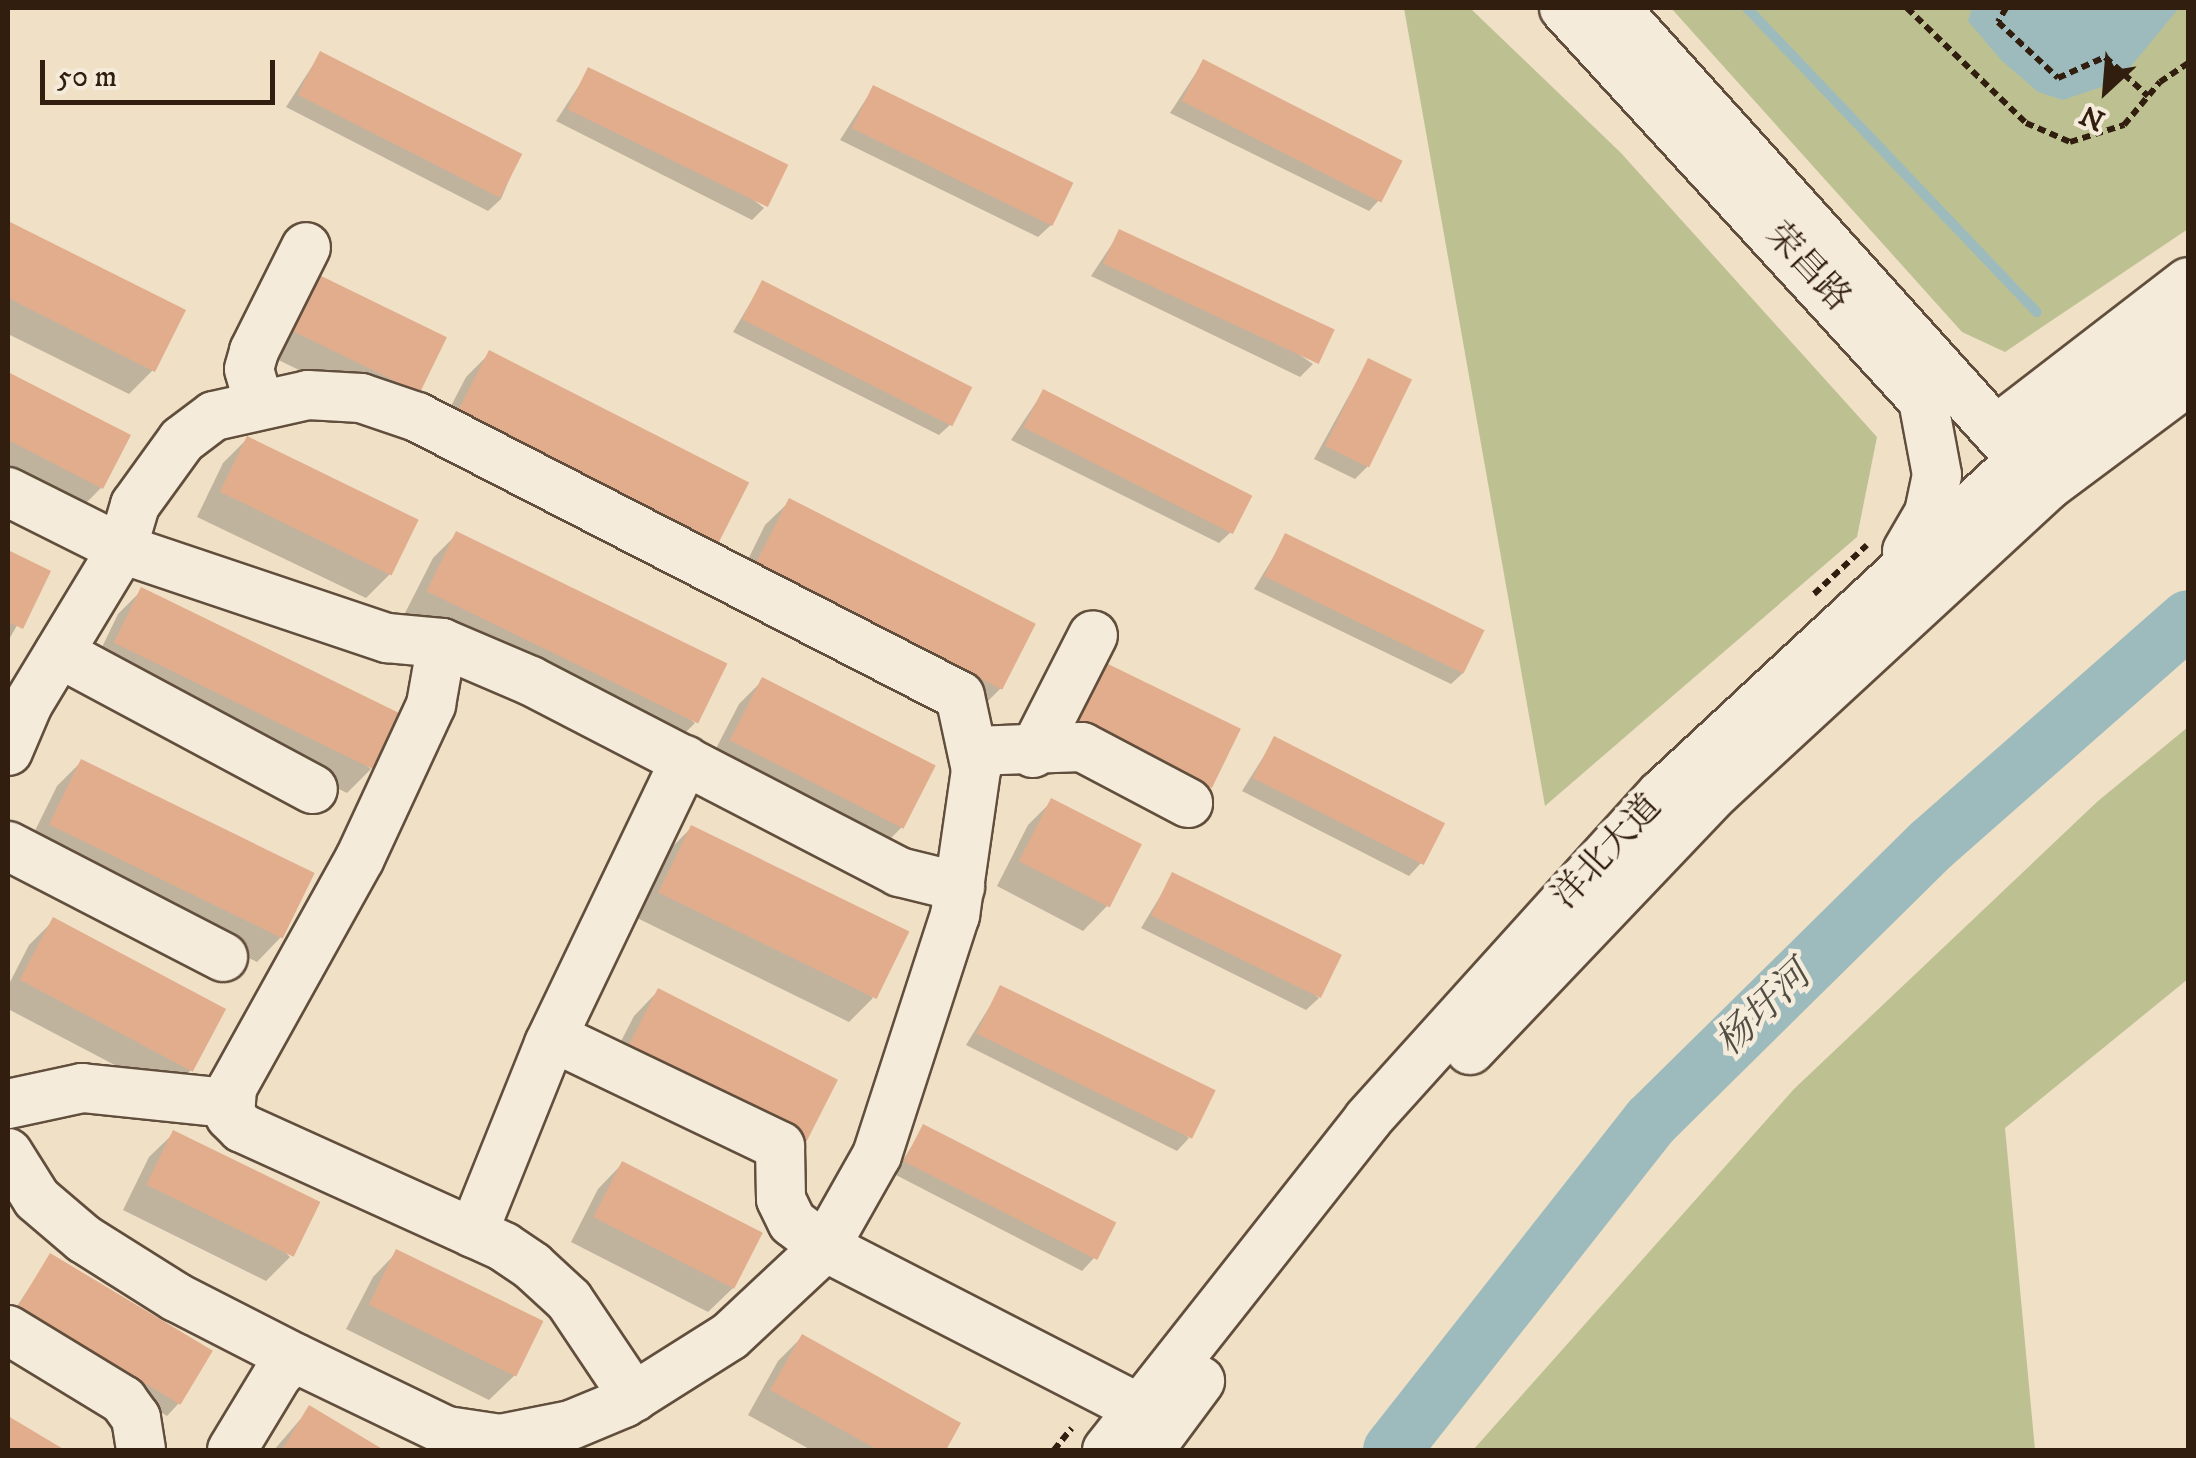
<!DOCTYPE html>
<meta charset="utf-8">
<style>
body{margin:0}
#map{position:relative;width:2196px;height:1458px;overflow:hidden;background:#f0e0c6;font-family:"IM FELL DW Pica","Noto Serif SC",serif}
div>[style]{position:absolute}
.green>*{inset:0;background:#bdc192}
.water>*{inset:0;background:#9dbbbd}
.shadow>*{inset:0;background:#0003}
.stream>*{height:10px;margin:-5px;padding:0 5px;transform-origin:5px;border-radius:5px;background:#9dbbbd}
.river>*{height:58px;margin:-29px;padding:0 29px;transform-origin:29px;border-radius:29px;background:#9dbbbd}
.building>*{inset:0;background:#e1ad8d;transform-origin:0 0}
.path>*{height:6px;margin-top:-3px;transform-origin:0;background:repeating-linear-gradient(90deg,#311e0e 0 8px,transparent 0 13px)}
.roads{filter:drop-shadow(2px 0 #614e3c) drop-shadow(-2px 0 #614e3c) drop-shadow(0 2px #614e3c) drop-shadow(0 -2px #614e3c)}
.minor>*{height:48px;margin:-24px;padding:0 24px;transform-origin:24px;border-radius:24px;background:#f5ebda}
span{translate:-50% -50%;white-space:nowrap;text-align:center;line-height:1.15;-webkit-text-stroke:9px #f5ebda;paint-order:stroke}
.street-label{font-size:35px;color:#311e0e}
.water-label{font-size:38px;color:#514d43;font-style:italic}
.frame{position:absolute;inset:0;border:10px solid #311e0e;pointer-events:none}
.north{position:absolute;left:2056px;top:40px;width:100px;height:100px;-webkit-text-stroke:8px #f5ebda;paint-order:stroke;rotate:206deg;font-size:28px;font-weight:700;line-height:40px;text-align:center;color:#311e0e}
.north::after{content:'';display:block;margin:auto;width:35px;height:45px;background:#311e0e;clip-path:polygon(50% 0,100% 100%,50% 72%,0 100%)}
.scale{position:absolute;left:40px;top:60px;width:235px;height:45px;box-sizing:border-box;border:5px solid #311e0e;border-top:0;padding-left:12px;font-size:30px;line-height:35px;white-space:nowrap;color:#311e0e;-webkit-text-stroke:8px #f5ebda;paint-order:stroke}
</style>
<div id="map">
<div class="green">
<i style="clip-path:polygon(1404px 8px,1470px 8px,1621px 153px,1877px 437px,1857px 537px,1545px 806px)"></i>
<i style="clip-path:polygon(1671px 8px,2188px 8px,2188px 229px,2005px 352px,1962px 332px)"></i>
<i style="clip-path:polygon(2188px 727px,2188px 979px,2005px 1128px,2035px 1450px,1473px 1450px,1794px 1089px,2098px 801px)"></i>
</div>
<div class="water">
<i style="clip-path:polygon(1972px 8px,2179px 8px,2119px 81px,2063px 100px,2038px 92px,2001px 60px,1968px 21px)"></i>
</div>
<div class="shadow">
<i style="clip-path:polygon(320px 54px,520px 154px,501px 199px,488px 211px,286px 107px)"></i>
<i style="clip-path:polygon(1203px 62px,1381px 198px,1369px 211px,1170px 113px)"></i>
<i style="clip-path:polygon(589px 70px,764px 208px,752px 220px,556px 121px)"></i>
<i style="clip-path:polygon(873px 88px,1051px 225px,1038px 237px,840px 140px)"></i>
<i style="clip-path:polygon(8px 224px,183px 311px,153px 370px,129px 394px,8px 334px)"></i>
<i style="clip-path:polygon(1120px 232px,1313px 364px,1300px 377px,1091px 276px)"></i>
<i style="clip-path:polygon(314px 275px,418px 392px,394px 416px,264px 353px)"></i>
<i style="clip-path:polygon(762px 283px,969px 387px,952px 423px,939px 435px,733px 332px)"></i>
<i style="clip-path:polygon(490px 353px,716px 542px,692px 566px,435px 437px,466px 377px)"></i>
<i style="clip-path:polygon(1368px 361px,1367px 467px,1355px 479px,1314px 459px)"></i>
<i style="clip-path:polygon(8px 375px,128px 436px,101px 488px,77px 512px,8px 476px)"></i>
<i style="clip-path:polygon(1043px 392px,1249px 495px,1232px 531px,1219px 543px,1011px 440px)"></i>
<i style="clip-path:polygon(247px 439px,390px 574px,366px 598px,197px 517px,223px 463px)"></i>
<i style="clip-path:polygon(790px 501px,1002px 687px,978px 711px,734px 588px,765px 525px)"></i>
<i style="clip-path:polygon(457px 534px,695px 723px,671px 747px,404px 615px,433px 558px)"></i>
<i style="clip-path:polygon(1286px 536px,1464px 672px,1451px 684px,1254px 589px)"></i>
<i style="clip-path:polygon(8px 552px,48px 572px,8px 641px)"></i>
<i style="clip-path:polygon(142px 590px,371px 769px,347px 793px,92px 668px,118px 614px)"></i>
<i style="clip-path:polygon(1107px 666px,1210px 786px,1185px 810px,1055px 746px,1083px 690px)"></i>
<i style="clip-path:polygon(763px 680px,902px 827px,878px 851px,708px 764px,739px 704px)"></i>
<i style="clip-path:polygon(1274px 740px,1421px 863px,1409px 876px,1242px 791px)"></i>
<i style="clip-path:polygon(81px 762px,281px 937px,257px 962px,26px 849px,57px 786px)"></i>
<i style="clip-path:polygon(1052px 801px,1107px 906px,1083px 931px,997px 886px,1028px 825px)"></i>
<i style="clip-path:polygon(691px 828px,873px 998px,849px 1022px,635px 917px,667px 852px)"></i>
<i style="clip-path:polygon(1173px 875px,1319px 998px,1306px 1010px,1141px 928px)"></i>
<i style="clip-path:polygon(53px 921px,192px 1069px,168px 1093px,8px 1009px,8px 986px,29px 945px)"></i>
<i style="clip-path:polygon(1001px 988px,1189px 1138px,1177px 1151px,966px 1045px)"></i>
<i style="clip-path:polygon(658px 991px,834px 1082px,804px 1140px,780px 1164px,604px 1074px,634px 1016px)"></i>
<i style="clip-path:polygon(924px 1127px,1094px 1258px,1082px 1271px,894px 1174px)"></i>
<i style="clip-path:polygon(174px 1133px,290px 1257px,266px 1281px,123px 1210px,149px 1157px)"></i>
<i style="clip-path:polygon(622px 1164px,733px 1288px,708px 1312px,571px 1242px,598px 1189px)"></i>
<i style="clip-path:polygon(397px 1252px,540px 1323px,514px 1376px,489px 1400px,346px 1329px,373px 1277px)"></i>
<i style="clip-path:polygon(50px 1256px,179px 1403px,167px 1416px,8px 1320px)"></i>
<i style="clip-path:polygon(802px 1337px,958px 1424px,943px 1450px,811px 1450px,748px 1415px,778px 1361px)"></i>
<i style="clip-path:polygon(310px 1408px,379px 1450px,274px 1450px)"></i>
</div>
<div class="stream">
<i style="left:1747px;top:8px;width:420px;rotate:46.4deg"></i>
</div>
<div class="river">
<i style="left:1392px;top:1450px;width:419px;rotate:-51.8deg"></i>
<i style="left:1651px;top:1121px;width:393px;rotate:-44.6deg"></i>
<i style="left:1931px;top:845px;width:342px;rotate:-41.3deg"></i>
</div>
<div class="building">
<i style="left:320px;top:51px;width:227px;height:49px;rotate:27deg"></i>
<i style="left:1203px;top:59px;width:224px;height:47px;rotate:27deg"></i>
<i style="left:588px;top:67px;width:223px;height:47px;rotate:26deg"></i>
<i style="left:873px;top:85px;width:223px;height:48px;rotate:26deg"></i>
<i style="clip-path:polygon(8px 221px,186px 310px,155px 372px,8px 298px)"></i>
<i style="left:1119px;top:229px;width:238px;height:38px;rotate:25deg"></i>
<i style="left:313px;top:272px;width:149px;height:62px;rotate:26deg"></i>
<i style="left:762px;top:280px;width:236px;height:44px;rotate:27deg"></i>
<i style="left:489px;top:350px;width:292px;height:70px;rotate:27deg"></i>
<i style="left:1368px;top:358px;width:49px;height:98px;rotate:26deg"></i>
<i style="clip-path:polygon(8px 372px,131px 435px,103px 489px,8px 440px)"></i>
<i style="left:1043px;top:389px;width:235px;height:43px;rotate:27deg"></i>
<i style="left:247px;top:436px;width:191px;height:62px;rotate:26deg"></i>
<i style="left:789px;top:498px;width:277px;height:74px;rotate:27deg"></i>
<i style="left:456px;top:531px;width:302px;height:67px;rotate:26deg"></i>
<i style="left:1285px;top:533px;width:222px;height:48px;rotate:26deg"></i>
<i style="clip-path:polygon(8px 550px,51px 571px,23px 629px,8px 622px)"></i>
<i style="left:141px;top:587px;width:290px;height:62px;rotate:26deg"></i>
<i style="left:1106px;top:663px;width:150px;height:66px;rotate:26deg"></i>
<i style="left:762px;top:677px;width:195px;height:71px;rotate:27deg"></i>
<i style="left:1274px;top:736px;width:192px;height:47px;rotate:27deg"></i>
<i style="left:81px;top:759px;width:260px;height:73px;rotate:26deg"></i>
<i style="left:1051px;top:798px;width:102px;height:71px;rotate:27deg"></i>
<i style="left:691px;top:825px;width:243px;height:75px;rotate:26deg"></i>
<i style="left:1172px;top:872px;width:189px;height:48px;rotate:26deg"></i>
<i style="left:53px;top:917px;width:196px;height:71px;rotate:28deg"></i>
<i style="left:1000px;top:985px;width:240px;height:54px;rotate:26deg"></i>
<i style="left:658px;top:988px;width:202px;height:69px;rotate:27deg"></i>
<i style="left:923px;top:1124px;width:217px;height:42px;rotate:27deg"></i>
<i style="left:173px;top:1130px;width:164px;height:61px;rotate:26deg"></i>
<i style="left:622px;top:1161px;width:158px;height:63px;rotate:27deg"></i>
<i style="left:396px;top:1249px;width:164px;height:62px;rotate:26deg"></i>
<i style="left:50px;top:1253px;width:190px;height:63px;rotate:31deg"></i>
<i style="clip-path:polygon(802px 1334px,961px 1423px,946px 1450px,878px 1450px,770px 1390px)"></i>
<i style="clip-path:polygon(309px 1405px,384px 1450px,282px 1450px)"></i>
<i style="clip-path:polygon(8px 1416px,65px 1450px,8px 1450px)"></i>
</div>
<div class="path">
<i style="left:1907px;top:8px;width:165px;rotate:44deg"></i>
<i style="left:2026px;top:123px;width:48px;rotate:23.4deg"></i>
<i style="left:2070px;top:142px;width:57px;rotate:-17.5deg"></i>
<i style="left:2124px;top:125px;width:56px;rotate:-50.1deg"></i>
<i style="left:2160px;top:82px;width:34px;rotate:-34deg"></i>
<i style="left:2006px;top:8px;width:16px;rotate:120deg"></i>
<i style="left:1998px;top:22px;width:82px;rotate:43deg"></i>
<i style="left:2058px;top:78px;width:51px;rotate:-24.1deg"></i>
<i style="left:2105px;top:57px;width:58px;rotate:42.2deg"></i>
<i style="left:1814px;top:594px;width:72px;rotate:-42.8deg"></i>
<i style="left:1054px;top:1450px;width:28px;rotate:-51deg"></i>
</div>
<div class="roads">
<div class="minor">
<i style="left:1564px;top:8px;width:532px;rotate:47.52deg"></i>
<i style="left:1923px;top:400px;width:76px;rotate:79.4deg"></i>
<i style="left:1937px;top:475px;width:39px;rotate:102deg"></i>
<i style="left:1929px;top:513px;width:44px;rotate:120.1deg"></i>
<i style="left:1615px;top:8px;width:637px;rotate:47.99deg"></i>
<i style="left:259px;top:404px;width:36px;rotate:-106deg"></i>
<i style="left:249px;top:369px;width:19px;rotate:-74deg"></i>
<i style="left:254px;top:351px;width:116px;rotate:-63.4deg"></i>
<i style="left:1996px;top:430px;width:242px;rotate:-37.6deg"></i>
<i style="left:8px;top:492px;width:127px;rotate:26.6deg"></i>
<i style="left:122px;top:549px;width:280px;rotate:18.6deg"></i>
<i style="left:387px;top:638px;width:55px;rotate:5.2deg"></i>
<i style="left:442px;top:643px;width:97px;rotate:23.1deg"></i>
<i style="left:531px;top:681px;width:415px;rotate:27.4deg"></i>
<i style="left:899px;top:872px;width:63px;rotate:13.8deg"></i>
<i style="left:442px;top:643px;width:63px;rotate:100.1deg"></i>
<i style="left:431px;top:705px;width:169px;rotate:114.9deg"></i>
<i style="left:360px;top:858px;width:263px;rotate:119.1deg"></i>
<i style="left:232px;top:1088px;width:28px;rotate:94deg"></i>
<i style="left:230px;top:1116px;width:17px;rotate:45deg"></i>
<i style="left:242px;top:1128px;width:288px;rotate:24.4deg"></i>
<i style="left:504px;top:1247px;width:34px;rotate:34deg"></i>
<i style="left:532px;top:1266px;width:50px;rotate:42.6deg"></i>
<i style="left:569px;top:1300px;width:117px;rotate:56.2deg"></i>
<i style="left:59px;top:653px;width:288px;rotate:28.2deg"></i>
<i style="left:8px;top:751px;width:51px;rotate:-66.9deg"></i>
<i style="left:28px;top:704px;width:181px;rotate:-58.8deg"></i>
<i style="left:122px;top:549px;width:46px;rotate:-73.5deg"></i>
<i style="left:135px;top:505px;width:80px;rotate:-54.1deg"></i>
<i style="left:182px;top:440px;width:40px;rotate:-37deg"></i>
<i style="left:214px;top:416px;width:96px;rotate:-12.6deg"></i>
<i style="left:308px;top:395px;width:53px;rotate:3.2deg"></i>
<i style="left:361px;top:398px;width:59px;rotate:18.7deg"></i>
<i style="left:417px;top:417px;width:610px;rotate:27.19deg"></i>
<i style="left:960px;top:696px;width:76px;rotate:77.8deg"></i>
<i style="left:976px;top:770px;width:147px;rotate:98.2deg"></i>
<i style="left:955px;top:915px;width:252px;rotate:108deg"></i>
<i style="left:877px;top:1155px;width:106px;rotate:119.5deg"></i>
<i style="left:825px;top:1247px;width:41px;rotate:-142.9deg"></i>
<i style="left:792px;top:1222px;width:25px;rotate:-116deg"></i>
<i style="left:781px;top:1199px;width:53px;rotate:-91.1deg"></i>
<i style="left:780px;top:1146px;width:252px;rotate:-154.4deg"></i>
<i style="left:974px;top:751px;width:108px;rotate:-2.1deg"></i>
<i style="left:1082px;top:747px;width:120px;rotate:27.8deg"></i>
<i style="left:1033px;top:753px;width:132px;rotate:-63deg"></i>
<i style="left:8px;top:846px;width:242px;rotate:27.3deg"></i>
<i style="left:1470px;top:1050px;width:358px;rotate:-46.4deg"></i>
<i style="left:1717px;top:791px;width:448px;rotate:-42.7deg"></i>
<i style="left:2046px;top:487px;width:177px;rotate:-36.7deg"></i>
<i style="left:8px;top:1104px;width:76px;rotate:-12.2deg"></i>
<i style="left:82px;top:1088px;width:147px;rotate:5.9deg"></i>
<i style="left:8px;top:1153px;width:54px;rotate:57.8deg"></i>
<i style="left:37px;top:1199px;width:62px;rotate:40.4deg"></i>
<i style="left:84px;top:1239px;width:109px;rotate:32.2deg"></i>
<i style="left:176px;top:1297px;width:134px;rotate:27.1deg"></i>
<i style="left:473px;top:1233px;width:204px;rotate:-68.1deg"></i>
<i style="left:549px;top:1044px;width:315px;rotate:-64.4deg"></i>
<i style="left:8px;top:1330px;width:135px;rotate:31.3deg"></i>
<i style="left:123px;top:1400px;width:22px;rotate:54deg"></i>
<i style="left:136px;top:1418px;width:32px;rotate:81deg"></i>
<i style="left:232px;top:1450px;width:89px;rotate:-58.8deg"></i>
<i style="left:278px;top:1374px;width:23px;rotate:-43deg"></i>
<i style="left:295px;top:1358px;width:169px;rotate:25.7deg"></i>
<i style="left:447px;top:1431px;width:54px;rotate:8.6deg"></i>
<i style="left:500px;top:1439px;width:72px;rotate:-11.2deg"></i>
<i style="left:571px;top:1425px;width:57px;rotate:-22.5deg"></i>
<i style="left:624px;top:1403px;width:125px;rotate:-32.3deg"></i>
<i style="left:730px;top:1336px;width:130px;rotate:-43.1deg"></i>
<i style="left:825px;top:1247px;width:383px;rotate:27.2deg"></i>
<i style="left:1107px;top:1450px;width:422px;rotate:-51.7deg"></i>
<i style="left:1368px;top:1119px;width:438px;rotate:-47.9deg"></i>
<i style="left:1662px;top:794px;width:492px;rotate:-42.9deg"></i>
<i style="left:2022px;top:459px;width:209px;rotate:-37.4deg"></i>
<i style="left:1149px;top:1450px;width:86px;rotate:-53.5deg"></i>
</div>
</div>
<div class="street-label">
<span style="left:1808px;top:267px;rotate:47deg">荣昌路</span>
<span style="left:1607px;top:852px;rotate:-47deg">洋北大道</span>
</div>
<div class="water-label">
<span style="left:1764px;top:1010px;rotate:-44deg">杨圩河</span>
</div>
<div class="frame"></div>
<div class="north">N</div>
<div class="scale">50 m</div>
</div>
